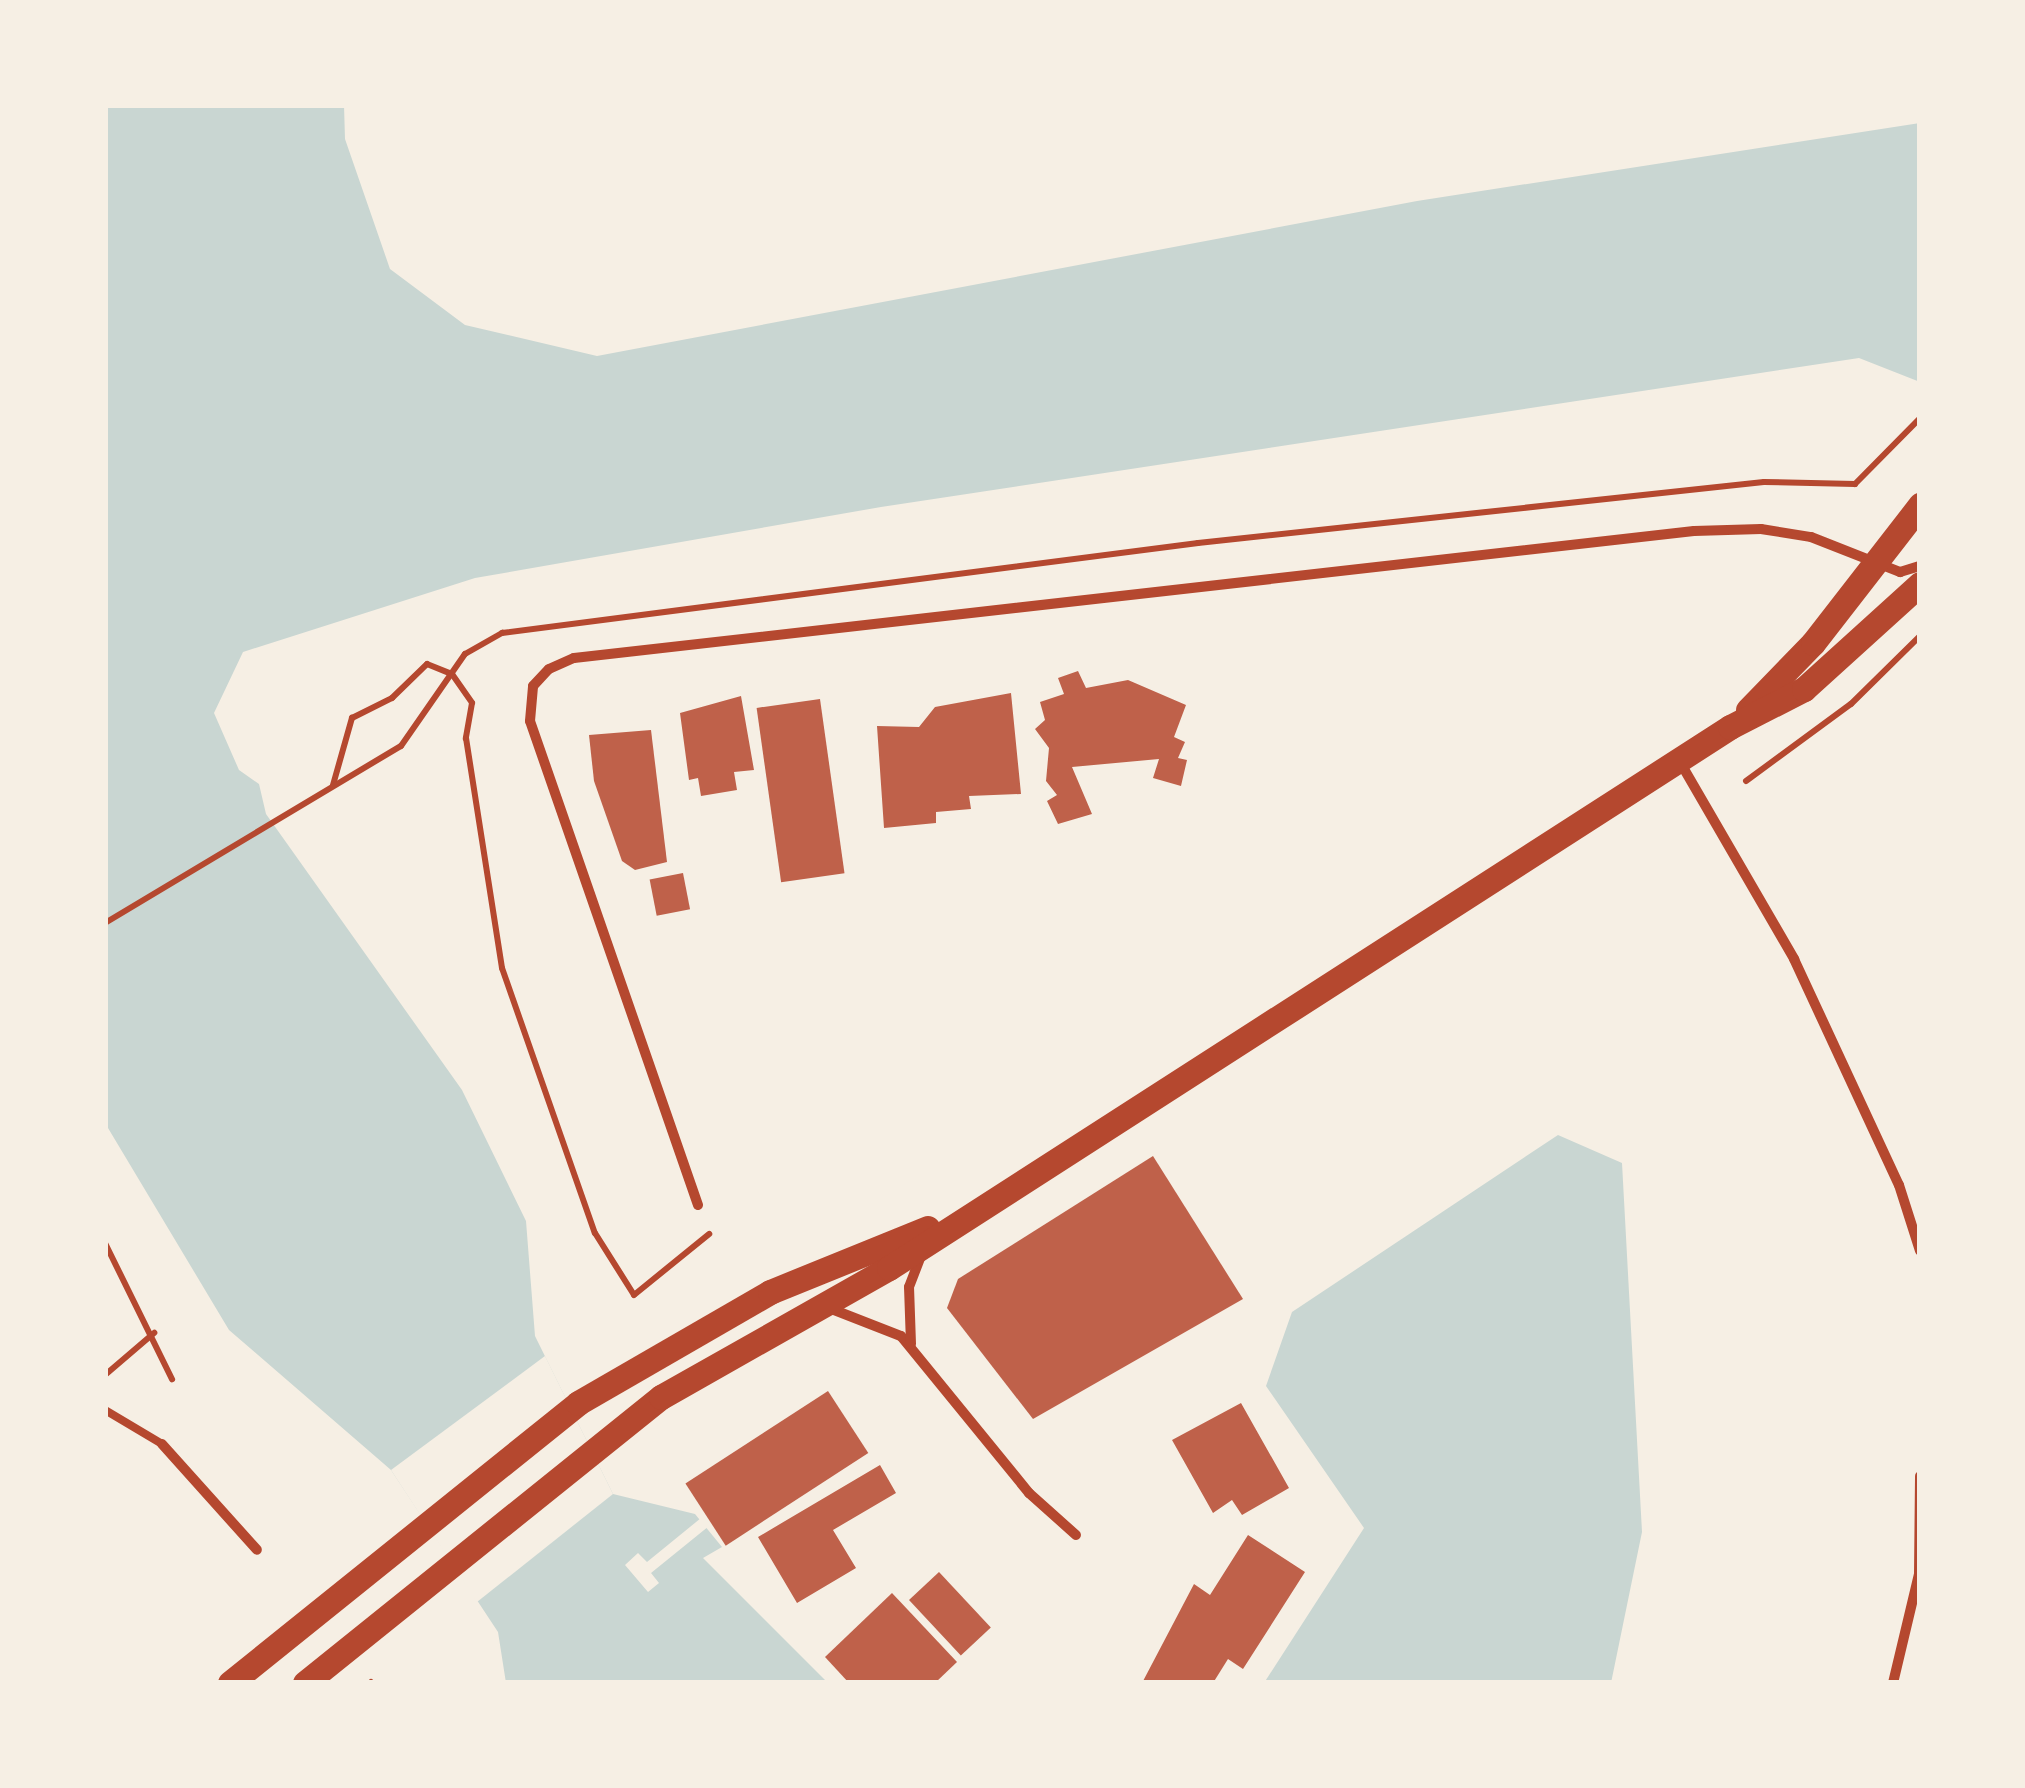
<!DOCTYPE html>
<style>
body{margin:0}
#map{position:relative;width:2025px;height:1788px;overflow:hidden;background:#f6efe4;font-family:Figtree,sans-serif}
div>[style]{position:absolute}
.water>*{inset:0;background:#c9d6d2}
.pier>*{inset:0;background:#f6efe4}
.building>*{inset:0;background:#bf614a;transform-origin:0 0}
.path>*{height:6px;margin:-3px;padding:0 3px;transform-origin:3px;border-radius:3px;background:#b5482f}
.service>*{height:8px;margin:-4px;padding:0 4px;transform-origin:4px;border-radius:4px;background:#b5482f}
.minor>*{height:10px;margin:-5px;padding:0 5px;transform-origin:5px;border-radius:5px;background:#b5482f}
.primary>*{height:25px;margin:-12.5px;padding:0 12.5px;transform-origin:12.5px;border-radius:12.5px;background:#b5482f}
span{translate:-50% -50%;white-space:nowrap;text-align:center;line-height:1.15;-webkit-text-stroke:8px #f6efe4;paint-order:stroke}
.frame{position:absolute;inset:0;border:108px solid #f6efe4;pointer-events:none}
</style>
<div id="map">
<div class="water">
<i style="clip-path:polygon(105px 105px,344px 105px,345px 139px,390px 269px,465px 325px,597px 356px,1417px 201px,1920px 123px,1920px 382px,1859px 358px,881px 507px,475px 578px,243px 652px,214px 713px,239px 770px,259px 784px,266px 814px,462px 1090px,526px 1221px,535px 1336px,613px 1494px,695px 1514px,722px 1547px,703px 1558px,828px 1683px,506px 1683px,498px 1632px,391px 1470px,229px 1330px,105px 1123px)"></i>
<i style="clip-path:polygon(1558px 1135px,1622px 1163px,1642px 1532px,1611px 1683px,1264px 1683px,1364px 1528px,1266px 1386px,1292px 1312px)"></i>
</div>
<div class="pier">
<i style="clip-path:polygon(545px 1356px,613px 1494px,477px 1602px,391px 1470px)"></i>
<i style="clip-path:polygon(701px 1518px,709px 1526px,651px 1573px,659px 1583px,648px 1592px,625px 1565px,638px 1553px,647px 1562px)"></i>
</div>
<div class="building">
<i style="clip-path:polygon(1078px 671px,1086px 688px,1128px 680px,1186px 705px,1174px 737px,1185px 742px,1178px 758px,1187px 760px,1181px 786px,1153px 778px,1159px 759px,1072px 767px,1092px 814px,1058px 824px,1047px 801px,1057px 795px,1046px 781px,1049px 748px,1035px 729px,1045px 720px,1040px 702px,1064px 694px,1058px 678px)"></i>
<i style="clip-path:polygon(1011px 693px,1021px 794px,969px 796px,971px 809px,936px 812px,936px 823px,884px 828px,877px 726px,919px 727px,935px 707px)"></i>
<i style="clip-path:polygon(741px 696px,754px 770px,734px 772px,737px 790px,701px 796px,698px 778px,689px 780px,680px 713px)"></i>
<i style="left:820px;top:699px;width:176px;height:64px;rotate:82deg"></i>
<i style="clip-path:polygon(651px 730px,667px 862px,635px 870px,622px 861px,594px 781px,589px 735px)"></i>
<i style="left:683px;top:873px;width:37px;height:34px;rotate:79deg"></i>
<i style="clip-path:polygon(1153px 1156px,1243px 1299px,1033px 1419px,947px 1308px,958px 1279px)"></i>
<i style="left:828px;top:1391px;width:74px;height:170px;rotate:57deg"></i>
<i style="clip-path:polygon(1241px 1403px,1289px 1488px,1242px 1515px,1232px 1500px,1213px 1513px,1172px 1440px)"></i>
<i style="clip-path:polygon(880px 1465px,896px 1493px,833px 1530px,856px 1568px,797px 1603px,758px 1537px)"></i>
<i style="clip-path:polygon(1248px 1535px,1305px 1572px,1243px 1669px,1228px 1659px,1213px 1683px,1142px 1683px,1194px 1584px,1210px 1595px)"></i>
<i style="left:939px;top:1572px;width:76px;height:41px;rotate:47deg"></i>
<i style="clip-path:polygon(892px 1593px,957px 1662px,935px 1683px,849px 1683px,825px 1657px)"></i>
</div>
<div class="path">
<i style="left:1746px;top:781px;width:130px;rotate:-36.3deg"></i>
<i style="left:1851px;top:704px;width:97px;rotate:-44.6deg"></i>
<i style="left:333px;top:785px;width:70px;rotate:-74.2deg"></i>
<i style="left:352px;top:718px;width:45px;rotate:-26.6deg"></i>
<i style="left:392px;top:698px;width:49px;rotate:-44.2deg"></i>
<i style="left:427px;top:664px;width:27px;rotate:22deg"></i>
<i style="left:452px;top:674px;width:35px;rotate:55deg"></i>
<i style="left:472px;top:703px;width:36px;rotate:100deg"></i>
<i style="left:466px;top:738px;width:233px;rotate:81.1deg"></i>
<i style="left:502px;top:968px;width:281px;rotate:70.7deg"></i>
<i style="left:595px;top:1233px;width:73px;rotate:57.8deg"></i>
<i style="left:634px;top:1295px;width:97px;rotate:-39.1deg"></i>
<i style="left:105px;top:923px;width:345px;rotate:-30.9deg"></i>
<i style="left:401px;top:746px;width:112px;rotate:-55.2deg"></i>
<i style="left:465px;top:654px;width:43px;rotate:-29.6deg"></i>
<i style="left:502px;top:633px;width:702px;rotate:-7.37deg"></i>
<i style="left:1198px;top:543px;width:569px;rotate:-6.15deg"></i>
<i style="left:1764px;top:482px;width:91px;rotate:1.3deg"></i>
<i style="left:1855px;top:484px;width:93px;rotate:-45.4deg"></i>
<i style="left:105px;top:1243px;width:152px;rotate:63.8deg"></i>
<i style="left:105px;top:1375px;width:65px;rotate:-40.6deg"></i>
<i style="left:371px;top:1682px;width:1px;rotate:45deg"></i>
</div>
<div class="service">
<i style="left:105px;top:1410px;width:66px;rotate:30.8deg"></i>
</div>
<div class="minor">
<i style="left:1680px;top:762px;width:228px;rotate:59.9deg"></i>
<i style="left:1794px;top:959px;width:249px;rotate:65.1deg"></i>
<i style="left:1899px;top:1185px;width:69px;rotate:72.3deg"></i>
<i style="left:698px;top:1205px;width:512px;rotate:-109.14deg"></i>
<i style="left:530px;top:721px;width:35px;rotate:-85deg"></i>
<i style="left:533px;top:686px;width:23px;rotate:-47deg"></i>
<i style="left:549px;top:669px;width:27px;rotate:-24deg"></i>
<i style="left:574px;top:658px;width:1127px;rotate:-6.47deg"></i>
<i style="left:1694px;top:531px;width:67px;rotate:-1.7deg"></i>
<i style="left:1761px;top:529px;width:51px;rotate:9.1deg"></i>
<i style="left:1811px;top:537px;width:96px;rotate:21.5deg"></i>
<i style="left:1900px;top:572px;width:21px;rotate:-17deg"></i>
<i style="left:829px;top:1308px;width:77px;rotate:21.3deg"></i>
<i style="left:901px;top:1336px;width:203px;rotate:50.8deg"></i>
<i style="left:1029px;top:1493px;width:63px;rotate:41.8deg"></i>
<i style="left:911px;top:1344px;width:57px;rotate:-92deg"></i>
<i style="left:909px;top:1287px;width:36px;rotate:-69deg"></i>
<i style="left:162px;top:1444px;width:142px;rotate:48.1deg"></i>
<i style="left:1893px;top:1683px;width:112px;rotate:-76.6deg"></i>
<i style="left:1919px;top:1574px;width:98px;rotate:-89.4deg"></i>
</div>
<div class="primary">
<i style="left:1748px;top:710px;width:93px;rotate:-45.9deg"></i>
<i style="left:1813px;top:643px;width:175px;rotate:-52.2deg"></i>
<i style="left:230px;top:1683px;width:447px;rotate:-38.8deg"></i>
<i style="left:578px;top:1403px;width:222px;rotate:-30deg"></i>
<i style="left:770px;top:1292px;width:170px;rotate:-22.1deg"></i>
<i style="left:305px;top:1683px;width:457px;rotate:-38.8deg"></i>
<i style="left:661px;top:1397px;width:262px;rotate:-29.5deg"></i>
<i style="left:889px;top:1268px;width:1000px;rotate:-32.75deg"></i>
<i style="left:1730px;top:727px;width:83px;rotate:-27.2deg"></i>
<i style="left:1804px;top:689px;width:156px;rotate:-42.2deg"></i>
</div>
<div class="frame"></div>
</div>
